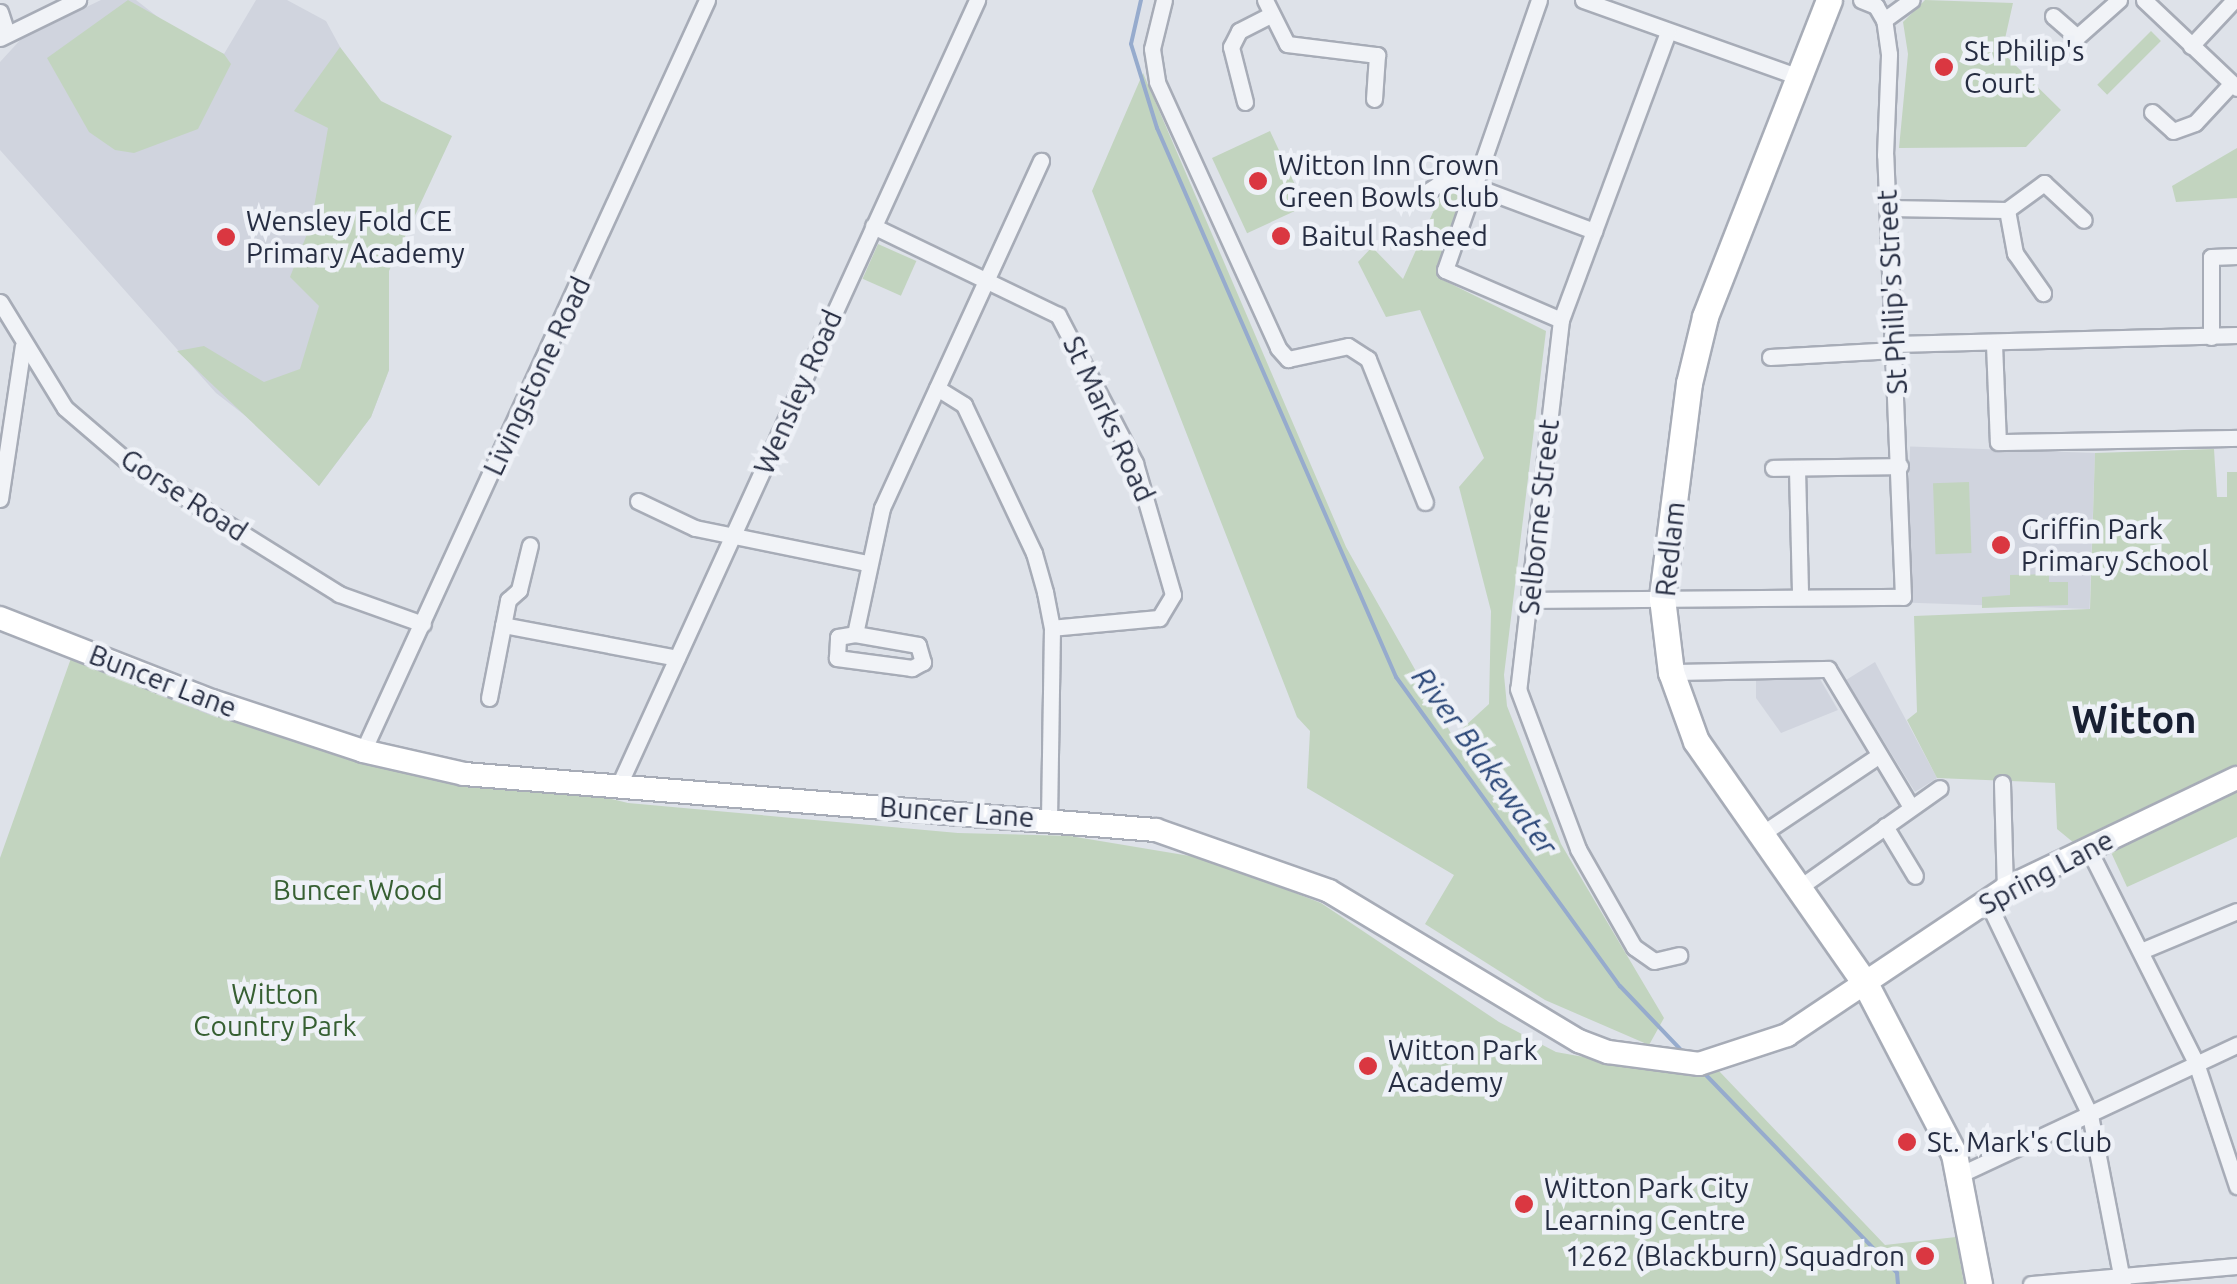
<!DOCTYPE html>
<style>
body{margin:0}
#map{position:relative;width:2237px;height:1284px;overflow:hidden;background:#dee2e9;font-family:Ubuntu,sans-serif}
div>[style]{position:absolute}
.built>*{inset:0;background:#d0d4de;transform-origin:0 0}
.green>*{inset:0;background:#c2d4bf;transform-origin:0 0}
.stream>*{height:4px;margin:-2px;padding:0 2px;transform-origin:2px;border-radius:2px;background:#96abcd}
.roads{filter:drop-shadow(2px 0 #a7acb7) drop-shadow(-2px 0 #a7acb7) drop-shadow(0 2px #a7acb7) drop-shadow(0 -2px #a7acb7)}
.minor>*{height:15px;margin:-7.5px;padding:0 7.5px;transform-origin:7.5px;border-radius:7.5px;background:#f1f3f7}
.secondary>*{height:22px;margin:-11px;padding:0 11px;transform-origin:11px;border-radius:11px;background:#fff}
.primary>*{height:25px;margin:-12.5px;padding:0 12.5px;transform-origin:12.5px;border-radius:12.5px;background:#fff}
.dots>*{width:28px;height:28px;translate:-50% -50%;box-sizing:border-box;border:5px solid #eef1f7;border-radius:50%}
span{translate:-50% -50%;white-space:nowrap;text-align:center;line-height:1.15;-webkit-text-stroke:9px #eef1f7;paint-order:stroke}
.poi-label{font-size:28px;color:#262d42}
.left{translate:0 -50%;text-align:left}
.right{translate:-100% -50%;text-align:right}
.street-label{font-size:28px;color:#262d42}
.park-label{font-size:28px;color:#365f32}
.water-label{font-size:30px;color:#2c4879;font-style:italic}
.district-label{font-size:38px;color:#181f32;font-weight:700}
</style>
<div id="map">
<div class="built">
<i style="clip-path:polygon(101px 0,136px 0,177px 32px,224px 54px,256px 0,287px 0,326px 21px,371px 104px,389px 370px,371px 417px,319px 486px,270px 435px,216px 393px,0 150px,0 62px,22px 38px)"></i>
<i style="left:2095px;top:453px;width:156px;height:185px;rotate:92deg"></i>
<i style="clip-path:polygon(1875px 662px,1937px 778px,1915px 792px,1846px 680px)"></i>
<i style="clip-path:polygon(1820px 679px,1838px 710px,1781px 733px,1756px 698px,1756px 680px)"></i>
</div>
<div class="green">
<i style="clip-path:polygon(128px 0,224px 54px,231px 64px,198px 129px,134px 153px,115px 150px,89px 132px,47px 58px)"></i>
<i style="clip-path:polygon(1925px 0,2013px 3px,2002px 52px,2061px 110px,2026px 147px,1899px 148px,1908px 54px,1903px 22px)"></i>
<i style="left:2151px;top:31px;width:14px;height:76px;rotate:45deg"></i>
<i style="clip-path:polygon(340px 47px,381px 101px,452px 136px,389px 271px,389px 370px,371px 417px,319px 486px,177px 351px,204px 346px,264px 382px,300px 369px,319px 306px,290px 277px,311px 224px,328px 128px,294px 111px)"></i>
<i style="clip-path:polygon(1143px 73px,1346px 547px,1453px 737px,1489px 704px,1491px 611px,1459px 487px,1484px 458px,1420px 310px,1386px 317px,1358px 262px,1372px 247px,1403px 279px,1443px 190px,1464px 192px,1437px 277px,1546px 331px,1504px 675px,1507px 706px,1561px 844px,1664px 1018px,1649px 1045px,1545px 1000px,1425px 924px,1454px 875px,1307px 788px,1310px 731px,1297px 717px,1092px 191px)"></i>
<i style="left:1270px;top:131px;width:83px;height:64px;rotate:65deg"></i>
<i style="clip-path:polygon(2237px 148px,2237px 198px,2176px 202px,2172px 186px)"></i>
<i style="left:878px;top:244px;width:42px;height:38px;rotate:24deg"></i>
<i style="clip-path:polygon(2214px 449px,2217px 497px,2227px 497px,2227px 472px,2237px 472px,2237px 768px,2074px 843px,2057px 829px,2055px 783px,1937px 778px,1907px 720px,1917px 712px,1914px 616px,2090px 609px,2095px 453px)"></i>
<i style="left:1969px;top:482px;width:71px;height:36px;rotate:88deg"></i>
<i style="clip-path:polygon(2049px 574px,2049px 582px,2068px 582px,2068px 605px,1982px 608px,1982px 597px,2010px 595px,2010px 575px)"></i>
<i style="clip-path:polygon(75px 647px,212px 701px,628px 803px,958px 833px,1070px 836px,1208px 859px,1321px 903px,1499px 1022px,1556px 1052px,1695px 1077px,1719px 1071px,1885px 1245px,1956px 1237px,1964px 1284px,0 1284px,0 858px)"></i>
<i style="clip-path:polygon(2237px 789px,2237px 837px,2127px 887px,2109px 848px)"></i>
</div>
<div class="stream">
<i style="left:1141px;top:0;width:45px;rotate:102.8deg"></i>
<i style="left:1131px;top:44px;width:88px;rotate:72.8deg"></i>
<i style="left:1157px;top:128px;width:599px;rotate:66.47deg"></i>
<i style="left:1396px;top:677px;width:382px;rotate:54.1deg"></i>
<i style="left:1620px;top:986px;width:91px;rotate:46.3deg"></i>
<i style="left:1704px;top:1073px;width:278px;rotate:46deg"></i>
<i style="left:1897px;top:1273px;width:11px;rotate:85deg"></i>
</div>
<div class="roads">
<div class="minor">
<i style="left:1164px;top:0;width:50px;rotate:103.8deg"></i>
<i style="left:1152px;top:49px;width:33px;rotate:81deg"></i>
<i style="left:1157px;top:82px;width:292px;rotate:65.5deg"></i>
<i style="left:1278px;top:348px;width:15px;rotate:48deg"></i>
<i style="left:1288px;top:359px;width:61px;rotate:-12.2deg"></i>
<i style="left:1348px;top:346px;width:24px;rotate:33deg"></i>
<i style="left:1368px;top:359px;width:154px;rotate:68.3deg"></i>
<i style="left:1265px;top:0;width:49px;rotate:63.4deg"></i>
<i style="left:1287px;top:44px;width:91px;rotate:7deg"></i>
<i style="left:1377px;top:55px;width:44px;rotate:93.9deg"></i>
<i style="left:1539px;top:0;width:286px;rotate:109.2deg"></i>
<i style="left:1445px;top:270px;width:126px;rotate:23.3deg"></i>
<i style="left:1583px;top:0;width:226px;rotate:19.6deg"></i>
<i style="left:2144px;top:0;width:128px;rotate:43.4deg"></i>
<i style="left:0;top:12px;width:23px;rotate:72deg"></i>
<i style="left:2053px;top:16px;width:32px;rotate:41deg"></i>
<i style="left:2077px;top:37px;width:56px;rotate:-41.4deg"></i>
<i style="left:1884px;top:20px;width:34px;rotate:-36deg"></i>
<i style="left:1668px;top:32px;width:307px;rotate:110.4deg"></i>
<i style="left:1561px;top:320px;width:371px;rotate:96.6deg"></i>
<i style="left:1518px;top:689px;width:171px;rotate:69.4deg"></i>
<i style="left:1578px;top:849px;width:113px;rotate:60.3deg"></i>
<i style="left:1634px;top:947px;width:24px;rotate:35deg"></i>
<i style="left:1654px;top:961px;width:26px;rotate:-13deg"></i>
<i style="left:0;top:38px;width:87px;rotate:-26deg"></i>
<i style="left:2191px;top:46px;width:63px;rotate:-46.9deg"></i>
<i style="left:1245px;top:102px;width:57px;rotate:-104.3deg"></i>
<i style="left:1231px;top:47px;width:18px;rotate:-63deg"></i>
<i style="left:1239px;top:31px;width:33px;rotate:-27deg"></i>
<i style="left:2152px;top:112px;width:28px;rotate:42deg"></i>
<i style="left:2173px;top:131px;width:23px;rotate:-20deg"></i>
<i style="left:2195px;top:123px;width:54px;rotate:-47.2deg"></i>
<i style="left:1422px;top:195px;width:33px;rotate:-33deg"></i>
<i style="left:1450px;top:177px;width:154px;rotate:20.6deg"></i>
<i style="left:1888px;top:208px;width:119px;rotate:1deg"></i>
<i style="left:2007px;top:210px;width:46px;rotate:-36.1deg"></i>
<i style="left:2044px;top:183px;width:54px;rotate:42.8deg"></i>
<i style="left:2007px;top:210px;width:44px;rotate:79.5deg"></i>
<i style="left:2015px;top:253px;width:49px;rotate:55deg"></i>
<i style="left:873px;top:226px;width:205px;rotate:25.7deg"></i>
<i style="left:1058px;top:315px;width:167px;rotate:62.5deg"></i>
<i style="left:1135px;top:463px;width:137px;rotate:73.9deg"></i>
<i style="left:1173px;top:595px;width:27px;rotate:121deg"></i>
<i style="left:1159px;top:618px;width:107px;rotate:174.7deg"></i>
<i style="left:0;top:302px;width:124px;rotate:58.5deg"></i>
<i style="left:65px;top:408px;width:83px;rotate:40.6deg"></i>
<i style="left:128px;top:462px;width:249px;rotate:32deg"></i>
<i style="left:339px;top:594px;width:89px;rotate:19.7deg"></i>
<i style="left:2211px;top:337px;width:80px;rotate:-90deg"></i>
<i style="left:2211px;top:257px;width:26px;rotate:-2deg"></i>
<i style="left:1895px;top:344px;width:342px;rotate:-1.5deg"></i>
<i style="left:1994px;top:344px;width:98px;rotate:87.7deg"></i>
<i style="left:1998px;top:442px;width:239px;rotate:-1deg"></i>
<i style="left:1770px;top:357px;width:125px;rotate:-3.2deg"></i>
<i style="left:937px;top:388px;width:32px;rotate:32deg"></i>
<i style="left:964px;top:405px;width:164px;rotate:64.7deg"></i>
<i style="left:1034px;top:553px;width:41px;rotate:74.2deg"></i>
<i style="left:1045px;top:592px;width:37px;rotate:79deg"></i>
<i style="left:1052px;top:628px;width:191px;rotate:90.9deg"></i>
<i style="left:1773px;top:468px;width:127px;rotate:-0.9deg"></i>
<i style="left:1797px;top:469px;width:125px;rotate:88.6deg"></i>
<i style="left:0;top:499px;width:155px;rotate:-81.5deg"></i>
<i style="left:638px;top:501px;width:63px;rotate:25.3deg"></i>
<i style="left:695px;top:528px;width:176px;rotate:11.5deg"></i>
<i style="left:1530px;top:600px;width:373px;rotate:-0.5deg"></i>
<i style="left:1903px;top:597px;width:442px;rotate:-92.3deg"></i>
<i style="left:1885px;top:155px;width:101px;rotate:-87.7deg"></i>
<i style="left:1889px;top:54px;width:34px;rotate:-98deg"></i>
<i style="left:1884px;top:20px;width:16px;rotate:-120deg"></i>
<i style="left:1876px;top:6px;width:16px;rotate:-158deg"></i>
<i style="left:503px;top:625px;width:177px;rotate:10.7deg"></i>
<i style="left:855px;top:634px;width:129px;rotate:-77.9deg"></i>
<i style="left:882px;top:508px;width:382px;rotate:-65.4deg"></i>
<i style="left:855px;top:634px;width:64px;rotate:9.9deg"></i>
<i style="left:918px;top:645px;width:18px;rotate:74deg"></i>
<i style="left:923px;top:662px;width:13px;rotate:151deg"></i>
<i style="left:912px;top:668px;width:76px;rotate:-172.4deg"></i>
<i style="left:837px;top:658px;width:21px;rotate:-87deg"></i>
<i style="left:838px;top:637px;width:17px;rotate:-10deg"></i>
<i style="left:1671px;top:672px;width:157px;rotate:-1.1deg"></i>
<i style="left:1828px;top:669px;width:161px;rotate:59deg"></i>
<i style="left:489px;top:698px;width:100px;rotate:-79deg"></i>
<i style="left:508px;top:600px;width:15px;rotate:-42deg"></i>
<i style="left:519px;top:590px;width:46px;rotate:-76.3deg"></i>
<i style="left:363px;top:751px;width:826px;rotate:-65.39deg"></i>
<i style="left:2002px;top:783px;width:106px;rotate:88.4deg"></i>
<i style="left:619px;top:785px;width:863px;rotate:-65.48deg"></i>
<i style="left:1885px;top:826px;width:58px;rotate:59deg"></i>
<i style="left:1760px;top:835px;width:142px;rotate:-33.8deg"></i>
<i style="left:2088px;top:848px;width:241px;rotate:63.3deg"></i>
<i style="left:2196px;top:1063px;width:130px;rotate:71.6deg"></i>
<i style="left:1800px;top:887px;width:171px;rotate:-35.3deg"></i>
<i style="left:1987px;top:901px;width:237px;rotate:64.3deg"></i>
<i style="left:2090px;top:1115px;width:172px;rotate:79deg"></i>
<i style="left:2141px;top:951px;width:104px;rotate:-22.6deg"></i>
<i style="left:1961px;top:1174px;width:305px;rotate:-25.1deg"></i>
<i style="left:2031px;top:1284px;width:207px;rotate:-5deg"></i>
</div>
<div class="secondary">
<i style="left:0;top:618px;width:228px;rotate:21.4deg"></i>
<i style="left:212px;top:701px;width:159px;rotate:18.3deg"></i>
<i style="left:363px;top:751px;width:104px;rotate:12.8deg"></i>
<i style="left:464px;top:774px;width:694px;rotate:4.63deg"></i>
<i style="left:1156px;top:830px;width:183px;rotate:19.4deg"></i>
<i style="left:1329px;top:891px;width:292px;rotate:31deg"></i>
<i style="left:1579px;top:1041px;width:31px;rotate:21deg"></i>
<i style="left:1608px;top:1052px;width:92px;rotate:7.5deg"></i>
<i style="left:1699px;top:1064px;width:93px;rotate:-18.2deg"></i>
<i style="left:1787px;top:1035px;width:262px;rotate:-33.8deg"></i>
<i style="left:2005px;top:889px;width:257px;rotate:-25.6deg"></i>
</div>
<div class="primary">
<i style="left:1829px;top:0;width:340px;rotate:111.4deg"></i>
<i style="left:1705px;top:317px;width:68px;rotate:103.6deg"></i>
<i style="left:1689px;top:383px;width:217px;rotate:97.2deg"></i>
<i style="left:1662px;top:598px;width:75px;rotate:83.1deg"></i>
<i style="left:1671px;top:672px;width:73px;rotate:70.1deg"></i>
<i style="left:1696px;top:741px;width:295px;rotate:55.1deg"></i>
<i style="left:1865px;top:983px;width:193px;rotate:62.5deg"></i>
<i style="left:1954px;top:1154px;width:132px;rotate:79.1deg"></i>
</div>
</div>
<div class="dots">
<i style="left:1944px;top:67px;background:#da3741"></i>
<i style="left:1258px;top:181px;background:#da3741"></i>
<i style="left:1281px;top:236px;background:#da3741"></i>
<i style="left:226px;top:237px;background:#da3741"></i>
<i style="left:2001px;top:545px;background:#da3741"></i>
<i style="left:1368px;top:1066px;background:#da3741"></i>
<i style="left:1907px;top:1142px;background:#da3741"></i>
<i style="left:1524px;top:1204px;background:#da3741"></i>
<i style="left:1925px;top:1256px;background:#da3741"></i>
</div>
<div class="poi-label">
<span class="left" style="left:1964px;top:67px">St Philip's<br>Court</span>
<span class="left" style="left:1278px;top:181px">Witton Inn Crown<br>Green Bowls Club</span>
<span class="left" style="left:246px;top:237px">Wensley Fold CE<br>Primary Academy</span>
<span class="left" style="left:1301px;top:236px">Baitul Rasheed</span>
<span class="left" style="left:2021px;top:545px">Griffin Park<br>Primary School</span>
<span class="left" style="left:1388px;top:1066px">Witton Park<br>Academy</span>
<span class="left" style="left:1927px;top:1142px">St. Mark's Club</span>
<span class="left" style="left:1544px;top:1204px">Witton Park City<br>Learning Centre</span>
<span class="right" style="left:1905px;top:1256px">1262 (Blackburn) Squadron</span>
</div>
<div class="street-label">
<span style="left:1892px;top:292px;rotate:-93deg">St Philip's Street</span>
<span style="left:537px;top:376px;rotate:-65deg">Livingstone Road</span>
<span style="left:798px;top:392px;rotate:-66deg">Wensley Road</span>
<span style="left:1109px;top:419px;rotate:65deg">St Marks Road</span>
<span style="left:184px;top:495px;rotate:33deg">Gorse Road</span>
<span style="left:1539px;top:517px;rotate:-84deg">Selborne Street</span>
<span style="left:1670px;top:549px;rotate:-84deg">Redlam</span>
<span style="left:163px;top:681px;rotate:21deg">Buncer Lane</span>
<span style="left:957px;top:812px;rotate:4deg">Buncer Lane</span>
<span style="left:2046px;top:872px;rotate:-28deg">Spring Lane</span>
</div>
<div class="park-label">
<span style="left:358px;top:890px">Buncer Wood</span>
<span style="left:275px;top:1010px">Witton<br>Country Park</span>
</div>
<div class="water-label">
<span style="left:1485px;top:761px;rotate:54deg">River Blakewater</span>
</div>
<div class="district-label">
<span style="left:2134px;top:720px">Witton</span>
</div>
</div>
